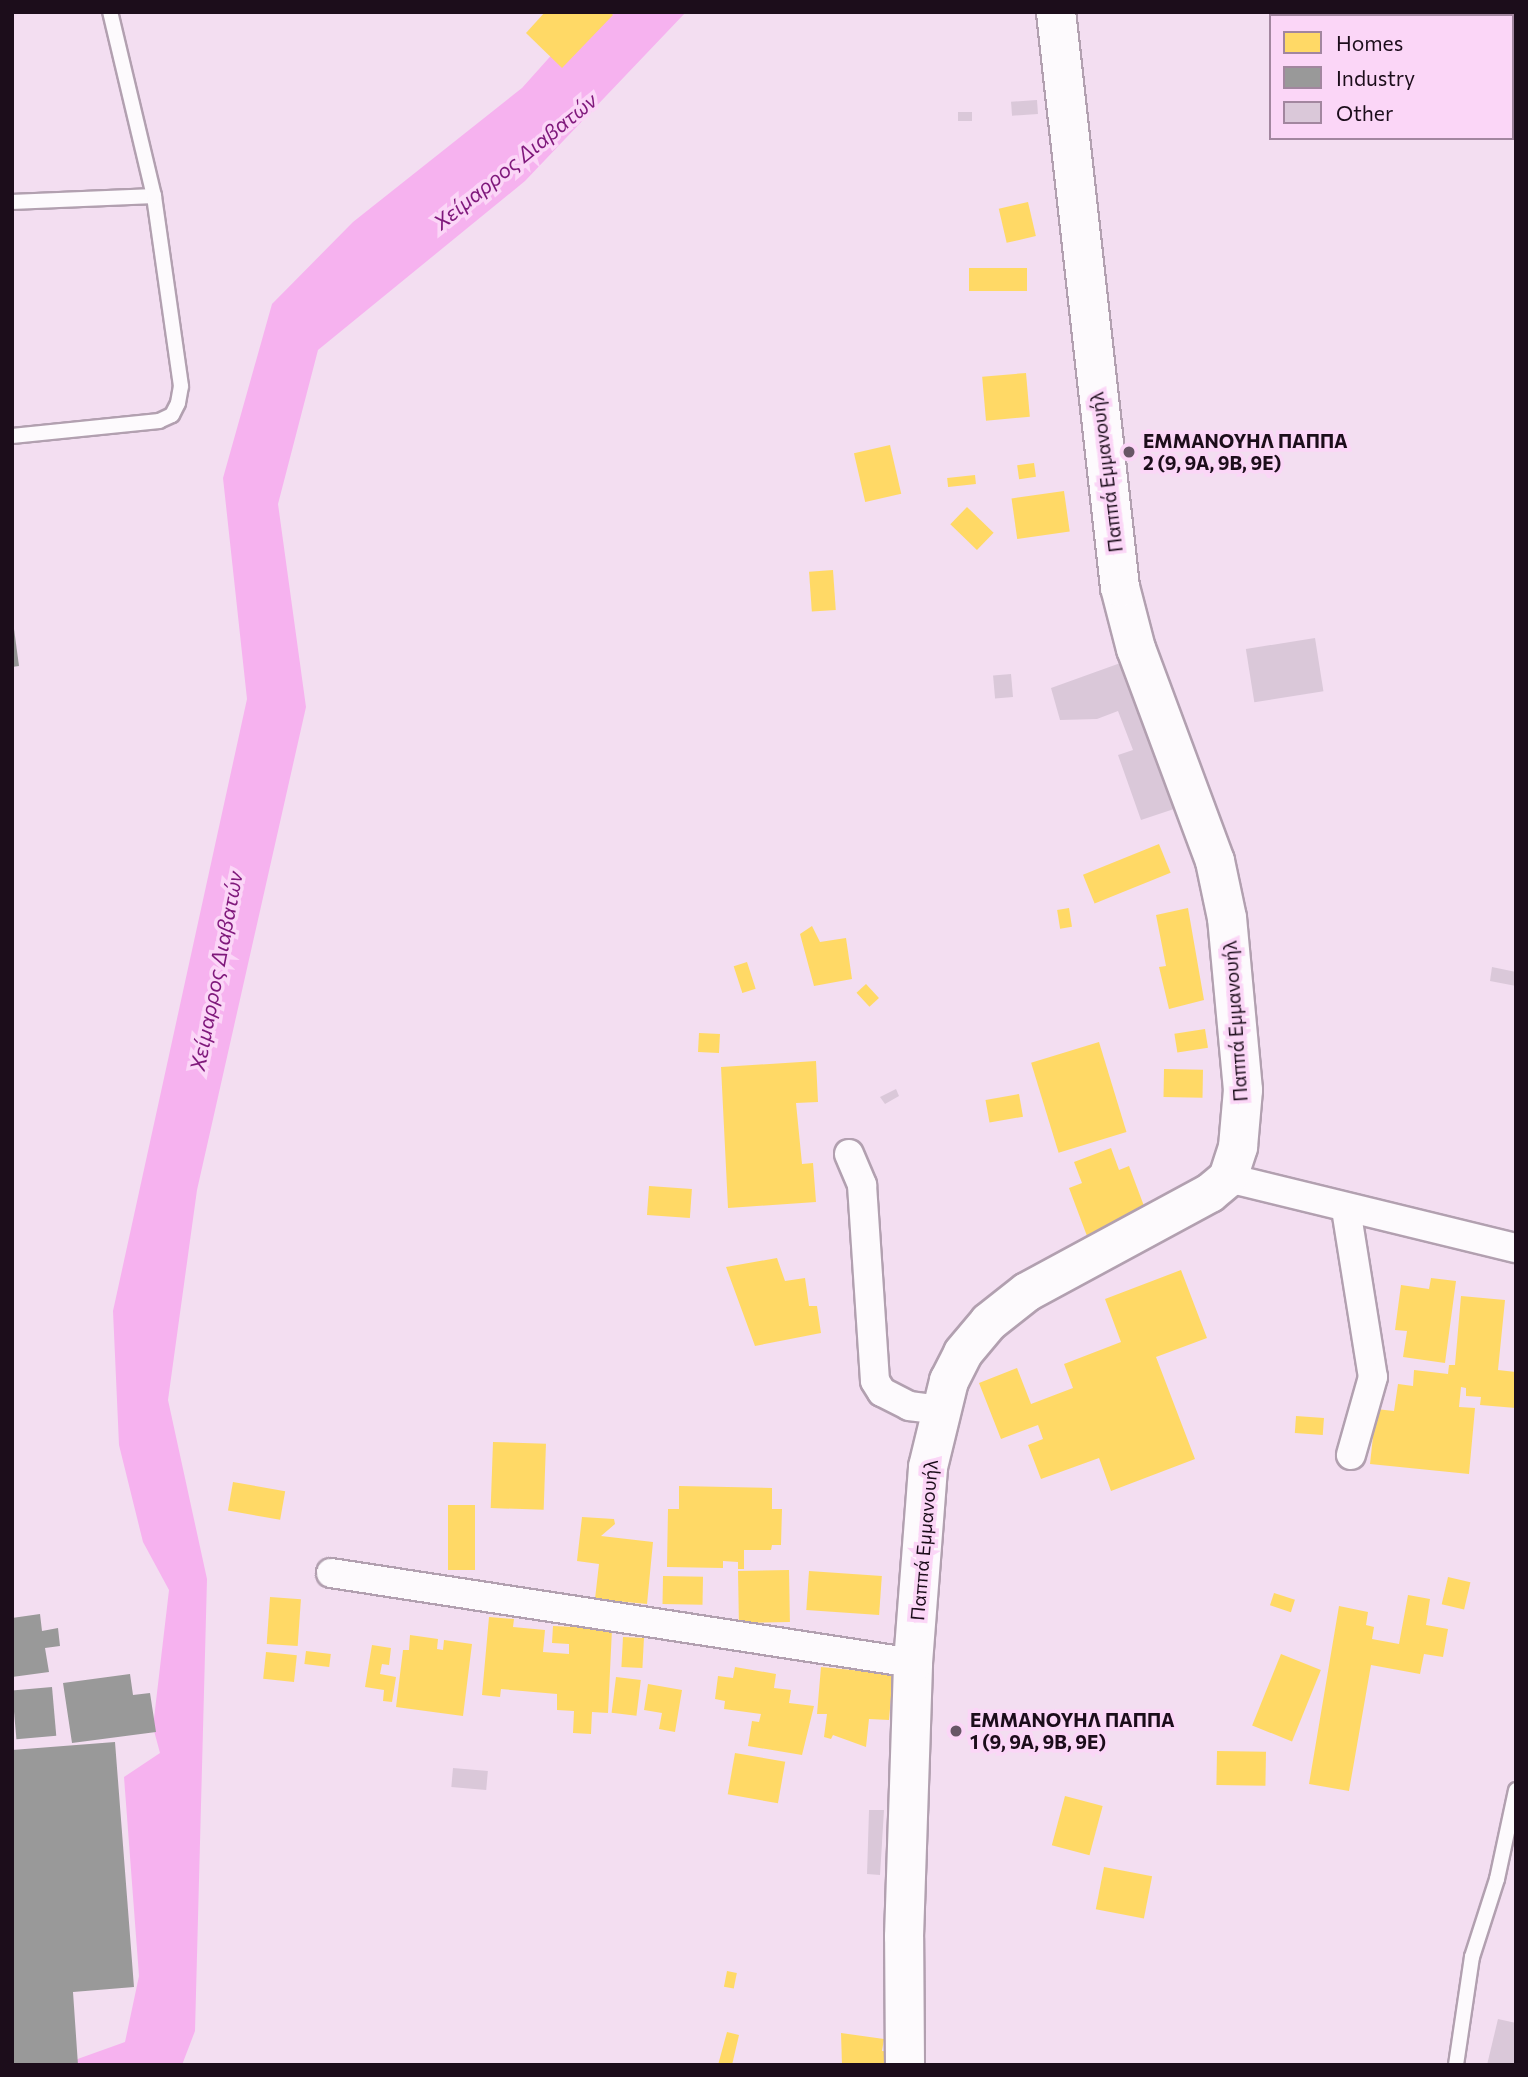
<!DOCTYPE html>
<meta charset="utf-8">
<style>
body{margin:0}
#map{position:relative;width:1528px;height:2077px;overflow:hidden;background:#f3def1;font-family:Commissioner,sans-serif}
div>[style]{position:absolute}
.water>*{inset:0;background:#f6b2ef}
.homes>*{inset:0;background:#ffd966;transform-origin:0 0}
.industry>*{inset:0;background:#999;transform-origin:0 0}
.building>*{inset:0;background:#dac8d9;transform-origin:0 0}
.roads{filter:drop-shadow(2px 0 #b2a0b0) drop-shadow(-2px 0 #b2a0b0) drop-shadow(0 2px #b2a0b0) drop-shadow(0 -2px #b2a0b0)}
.lane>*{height:14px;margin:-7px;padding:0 7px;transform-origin:7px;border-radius:7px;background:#fdfafd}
.street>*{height:28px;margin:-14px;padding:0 14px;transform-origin:14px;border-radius:14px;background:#fdfafd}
.secondary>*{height:38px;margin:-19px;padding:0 19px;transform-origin:19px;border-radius:19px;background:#fdfafd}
.dots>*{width:19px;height:19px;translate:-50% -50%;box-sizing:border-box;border:4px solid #fbd6f7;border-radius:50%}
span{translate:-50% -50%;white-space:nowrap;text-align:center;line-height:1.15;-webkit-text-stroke:7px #fbd6f7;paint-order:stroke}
.poi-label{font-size:19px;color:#1c0d1b;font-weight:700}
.left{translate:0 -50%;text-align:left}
.street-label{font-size:19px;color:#1c0d1b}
.water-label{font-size:21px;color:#7f187b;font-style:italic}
.frame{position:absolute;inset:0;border:14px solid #1c0d1b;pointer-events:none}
.legend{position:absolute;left:1269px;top:14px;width:245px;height:126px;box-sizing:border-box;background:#fbd6f7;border:2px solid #a2869f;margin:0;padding:9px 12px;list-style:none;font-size:21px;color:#1c0d1b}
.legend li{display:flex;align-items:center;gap:14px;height:35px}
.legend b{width:35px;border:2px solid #a2869f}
</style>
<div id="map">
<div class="water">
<i style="clip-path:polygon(590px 12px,686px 12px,525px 181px,318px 350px,278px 504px,306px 707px,197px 1190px,168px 1400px,207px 1579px,195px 2031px,182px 2065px,74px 2065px,72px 2061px,125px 2042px,139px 1976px,124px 1777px,160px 1753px,153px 1727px,169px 1590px,143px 1542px,119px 1445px,113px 1311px,247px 699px,223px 478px,272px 304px,353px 222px,522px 88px)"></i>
</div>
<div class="homes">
<i style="clip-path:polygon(545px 12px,610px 12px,613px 15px,562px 68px,526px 33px)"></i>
<i style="left:1028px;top:202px;width:35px;height:30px;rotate:77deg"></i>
<i style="left:969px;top:268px;width:58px;height:23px"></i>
<i style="left:1026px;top:373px;width:44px;height:44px;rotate:85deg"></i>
<i style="left:890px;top:445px;width:50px;height:37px;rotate:77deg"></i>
<i style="left:1034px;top:463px;width:14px;height:17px;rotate:82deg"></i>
<i style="left:975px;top:475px;width:9px;height:28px;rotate:84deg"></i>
<i style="left:1064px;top:491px;width:41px;height:53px;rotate:82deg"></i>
<i style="left:967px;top:507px;width:37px;height:24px;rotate:44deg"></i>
<i style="left:833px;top:570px;width:40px;height:24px;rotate:86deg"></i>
<i style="left:1159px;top:844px;width:31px;height:82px;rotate:68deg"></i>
<i style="left:1069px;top:908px;width:19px;height:12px;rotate:81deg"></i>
<i style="clip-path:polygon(1188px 908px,1204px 1000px,1169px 1009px,1159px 967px,1166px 966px,1156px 915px)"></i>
<i style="clip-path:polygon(812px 926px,820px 942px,846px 938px,852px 979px,814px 986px,800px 934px)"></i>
<i style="left:747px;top:962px;width:28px;height:14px;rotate:72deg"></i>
<i style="left:866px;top:984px;width:19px;height:13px;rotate:47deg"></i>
<i style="left:1205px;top:1029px;width:19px;height:31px;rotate:81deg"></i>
<i style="left:699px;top:1033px;width:21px;height:19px;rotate:3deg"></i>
<i style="left:1099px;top:1042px;width:94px;height:71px;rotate:73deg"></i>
<i style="clip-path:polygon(816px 1061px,818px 1102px,796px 1103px,802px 1164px,813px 1163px,816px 1202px,728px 1208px,721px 1067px)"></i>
<i style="left:1164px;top:1069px;width:39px;height:28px;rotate:1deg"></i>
<i style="left:1019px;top:1094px;width:23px;height:34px;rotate:80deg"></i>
<i style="clip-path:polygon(1111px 1148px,1119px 1170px,1129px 1166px,1150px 1222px,1090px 1244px,1069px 1188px,1082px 1183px,1074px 1162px)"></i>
<i style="left:649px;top:1186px;width:43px;height:29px;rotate:4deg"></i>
<i style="clip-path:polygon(777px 1258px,785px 1281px,805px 1278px,809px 1306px,817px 1306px,821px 1333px,755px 1346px,726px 1267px)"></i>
<i style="clip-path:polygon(1181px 1270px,1207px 1338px,1156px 1357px,1195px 1459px,1111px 1491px,1099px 1458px,1041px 1479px,1028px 1445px,1043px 1439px,1038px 1425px,1001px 1439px,979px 1383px,1017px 1368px,1031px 1404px,1073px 1388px,1064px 1364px,1121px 1342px,1105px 1299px)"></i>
<i style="clip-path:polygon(1431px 1278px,1456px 1281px,1445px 1363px,1403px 1357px,1407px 1331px,1395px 1330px,1401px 1285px,1429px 1289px)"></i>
<i style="clip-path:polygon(1461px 1296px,1505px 1300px,1498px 1370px,1516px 1372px,1516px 1408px,1480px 1405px,1481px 1397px,1466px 1396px,1466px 1388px,1461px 1387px,1459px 1407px,1475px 1408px,1469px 1474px,1370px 1464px,1376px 1409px,1394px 1411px,1398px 1384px,1413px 1386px,1414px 1370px,1448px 1374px,1449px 1365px,1455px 1365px)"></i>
<i style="left:1296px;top:1416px;width:28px;height:17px;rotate:4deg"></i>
<i style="left:493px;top:1442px;width:53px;height:66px;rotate:2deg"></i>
<i style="left:233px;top:1482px;width:53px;height:29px;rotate:10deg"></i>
<i style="clip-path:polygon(679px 1486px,772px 1488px,772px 1509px,782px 1509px,781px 1545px,772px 1545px,771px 1550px,744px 1550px,744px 1569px,738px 1569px,738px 1562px,723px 1561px,723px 1568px,667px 1567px,668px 1509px,679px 1509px)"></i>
<i style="left:448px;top:1505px;width:27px;height:65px"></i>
<i style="clip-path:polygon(582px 1517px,614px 1519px,615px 1524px,601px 1536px,653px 1542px,647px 1604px,595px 1599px,599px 1564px,577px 1561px)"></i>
<i style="left:789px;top:1570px;width:52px;height:51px;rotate:89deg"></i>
<i style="left:809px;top:1571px;width:73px;height:39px;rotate:4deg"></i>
<i style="left:663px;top:1576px;width:40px;height:28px;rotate:1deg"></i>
<i style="left:1448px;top:1577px;width:23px;height:28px;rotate:13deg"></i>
<i style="left:1274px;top:1593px;width:22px;height:13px;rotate:18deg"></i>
<i style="clip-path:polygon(1408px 1595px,1430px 1599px,1426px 1625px,1448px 1629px,1443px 1657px,1424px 1654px,1420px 1674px,1371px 1665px,1349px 1791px,1309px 1784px,1339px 1606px,1368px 1612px,1366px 1625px,1374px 1627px,1372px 1639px,1399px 1644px)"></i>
<i style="left:270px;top:1597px;width:31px;height:47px;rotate:4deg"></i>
<i style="clip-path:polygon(489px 1617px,514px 1619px,513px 1627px,545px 1630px,543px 1652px,569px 1654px,569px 1644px,552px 1643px,553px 1626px,612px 1629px,608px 1713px,592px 1712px,591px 1734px,573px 1733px,574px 1711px,557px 1710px,557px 1694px,501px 1689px,500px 1697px,482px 1695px)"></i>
<i style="clip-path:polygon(410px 1635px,438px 1639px,437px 1649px,443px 1650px,444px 1640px,472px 1644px,463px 1716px,396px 1707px,403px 1650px,409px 1650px)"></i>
<i style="left:623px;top:1637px;width:21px;height:30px;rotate:3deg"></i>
<i style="clip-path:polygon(372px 1645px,391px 1648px,389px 1665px,382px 1664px,380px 1674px,396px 1677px,392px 1702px,383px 1701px,384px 1690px,365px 1687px)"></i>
<i style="left:306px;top:1651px;width:25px;height:13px;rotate:7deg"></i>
<i style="left:266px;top:1652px;width:31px;height:27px;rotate:6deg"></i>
<i style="left:1281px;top:1654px;width:43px;height:77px;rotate:22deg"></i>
<i style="clip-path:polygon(735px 1667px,776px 1674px,774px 1688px,791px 1690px,789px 1703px,814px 1706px,802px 1755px,748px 1746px,752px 1721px,759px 1722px,761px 1714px,724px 1709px,725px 1701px,715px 1699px,718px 1676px,733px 1678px)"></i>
<i style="clip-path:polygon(821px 1667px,893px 1674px,889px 1720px,869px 1719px,866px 1747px,833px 1735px,831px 1739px,824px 1737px,827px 1714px,817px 1714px)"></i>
<i style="left:616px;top:1677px;width:25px;height:36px;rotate:7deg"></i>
<i style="clip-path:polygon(648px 1684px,682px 1690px,675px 1732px,659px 1729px,662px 1713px,644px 1710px)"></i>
<i style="left:1217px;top:1751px;width:49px;height:34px;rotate:1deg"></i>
<i style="left:735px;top:1753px;width:51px;height:42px;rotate:10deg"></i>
<i style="left:1065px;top:1796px;width:39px;height:51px;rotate:15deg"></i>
<i style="left:1104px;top:1867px;width:49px;height:43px;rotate:11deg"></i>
<i style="left:727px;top:1971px;width:10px;height:16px;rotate:11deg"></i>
<i style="clip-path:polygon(727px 2032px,739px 2035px,732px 2065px,718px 2065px)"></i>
<i style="clip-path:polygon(841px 2033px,884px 2039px,882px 2051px,892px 2052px,890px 2065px,842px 2065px)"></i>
</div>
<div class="industry">
<i style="clip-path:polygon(12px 614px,19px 666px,12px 667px)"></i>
<i style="clip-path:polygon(40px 1614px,42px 1631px,58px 1628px,60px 1646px,45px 1648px,49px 1672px,12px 1677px,12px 1618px)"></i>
<i style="clip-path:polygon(130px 1674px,133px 1695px,150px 1693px,156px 1732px,72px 1743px,63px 1683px)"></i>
<i style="left:52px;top:1687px;width:49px;height:40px;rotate:85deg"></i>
<i style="clip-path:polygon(115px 1742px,134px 1987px,73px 1992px,78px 2065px,12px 2065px,12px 1750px)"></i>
</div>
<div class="building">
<i style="clip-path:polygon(1512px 68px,1516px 74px,1512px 111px)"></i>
<i style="left:1037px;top:100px;width:14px;height:26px;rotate:86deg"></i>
<i style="left:958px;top:112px;width:14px;height:9px"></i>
<i style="left:1315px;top:638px;width:54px;height:70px;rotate:81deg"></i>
<i style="clip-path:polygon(1126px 661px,1180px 807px,1141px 820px,1118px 755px,1133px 750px,1118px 711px,1097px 719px,1060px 720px,1051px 688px)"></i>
<i style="left:1011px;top:674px;width:23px;height:18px;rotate:85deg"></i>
<i style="clip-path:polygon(1492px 967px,1516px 972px,1516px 986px,1490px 981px)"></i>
<i style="clip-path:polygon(896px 1089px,899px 1096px,885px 1104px,880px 1097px)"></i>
<i style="left:453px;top:1768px;width:35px;height:19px;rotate:5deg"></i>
<i style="clip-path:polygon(869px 1810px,884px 1810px,880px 1875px,867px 1874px)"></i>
<i style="clip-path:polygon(1498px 2019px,1516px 2023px,1516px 2065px,1487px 2065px)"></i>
</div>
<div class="roads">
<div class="lane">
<i style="left:12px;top:202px;width:142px;rotate:-2.4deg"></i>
<i style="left:12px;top:436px;width:148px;rotate:-5.8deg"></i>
<i style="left:159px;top:421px;width:14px;rotate:-25deg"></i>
<i style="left:172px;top:415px;width:13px;rotate:-63deg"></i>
<i style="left:178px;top:403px;width:17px;rotate:-80deg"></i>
<i style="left:181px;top:386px;width:192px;rotate:-98.1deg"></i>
<i style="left:154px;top:196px;width:189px;rotate:-103.4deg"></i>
<i style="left:1456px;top:2065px;width:109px;rotate:-81.6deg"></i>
<i style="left:1472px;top:1957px;width:82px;rotate:-72.2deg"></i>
<i style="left:1497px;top:1879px;width:91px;rotate:-77.9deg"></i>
</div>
<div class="street">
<i style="left:849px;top:1154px;width:34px;rotate:67deg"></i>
<i style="left:862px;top:1185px;width:196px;rotate:86.2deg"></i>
<i style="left:875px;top:1381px;width:13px;rotate:58deg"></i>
<i style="left:882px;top:1392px;width:30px;rotate:27deg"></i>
<i style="left:909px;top:1406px;width:31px;rotate:7deg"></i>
<i style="left:1228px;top:1178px;width:296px;rotate:13.7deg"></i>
<i style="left:1346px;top:1209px;width:170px;rotate:80.9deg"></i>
<i style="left:1373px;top:1377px;width:81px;rotate:105.8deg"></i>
<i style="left:331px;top:1573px;width:589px;rotate:8.79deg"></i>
</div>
<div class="secondary">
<i style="left:905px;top:2065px;width:128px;rotate:-90.4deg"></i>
<i style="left:904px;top:1937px;width:274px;rotate:-88.1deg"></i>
<i style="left:913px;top:1663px;width:197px;rotate:-85.6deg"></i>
<i style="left:928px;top:1467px;width:89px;rotate:-76.3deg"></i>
<i style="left:949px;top:1381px;width:31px;rotate:-63deg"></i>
<i style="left:963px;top:1353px;width:40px;rotate:-50deg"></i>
<i style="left:989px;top:1322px;width:48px;rotate:-38.3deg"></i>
<i style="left:1027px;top:1292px;width:208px;rotate:-28.4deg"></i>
<i style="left:1210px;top:1193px;width:23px;rotate:-40deg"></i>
<i style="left:1228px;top:1178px;width:33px;rotate:-72deg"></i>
<i style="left:1238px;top:1147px;width:57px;rotate:-85deg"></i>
<i style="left:1243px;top:1090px;width:173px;rotate:-95.3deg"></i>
<i style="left:1227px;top:918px;width:58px;rotate:-101.9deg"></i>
<i style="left:1215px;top:861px;width:226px;rotate:-110.4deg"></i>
<i style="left:1136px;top:649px;width:64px;rotate:-104.5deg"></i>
<i style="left:1120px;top:587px;width:579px;rotate:-96.35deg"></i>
</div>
</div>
<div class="dots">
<i style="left:1129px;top:452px;background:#675666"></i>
<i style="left:956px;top:1731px;background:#675666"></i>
</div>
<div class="poi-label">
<span class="left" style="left:1143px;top:452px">ΕΜΜΑΝΟΥΗΛ ΠΑΠΠΑ<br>2 (9, 9Α, 9Β, 9Ε)</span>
<span class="left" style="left:970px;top:1731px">ΕΜΜΑΝΟΥΗΛ ΠΑΠΠΑ<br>1 (9, 9Α, 9Β, 9Ε)</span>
</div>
<div class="street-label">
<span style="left:1106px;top:472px;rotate:-97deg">Παππά Εμμανουήλ</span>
<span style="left:1235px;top:1021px;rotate:-94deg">Παππά Εμμανουήλ</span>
<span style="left:924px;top:1540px;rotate:-85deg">Παππά Εμμανουήλ</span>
</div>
<div class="water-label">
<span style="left:515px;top:161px;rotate:-39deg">Χείμαρρος Διαβατών</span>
<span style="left:216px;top:971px;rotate:-79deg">Χείμαρρος Διαβατών</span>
</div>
<div class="frame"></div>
<ul class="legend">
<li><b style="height:19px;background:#ffd966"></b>Homes</li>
<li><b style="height:19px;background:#999"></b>Industry</li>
<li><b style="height:19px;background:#dac8d9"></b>Other</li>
</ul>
</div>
